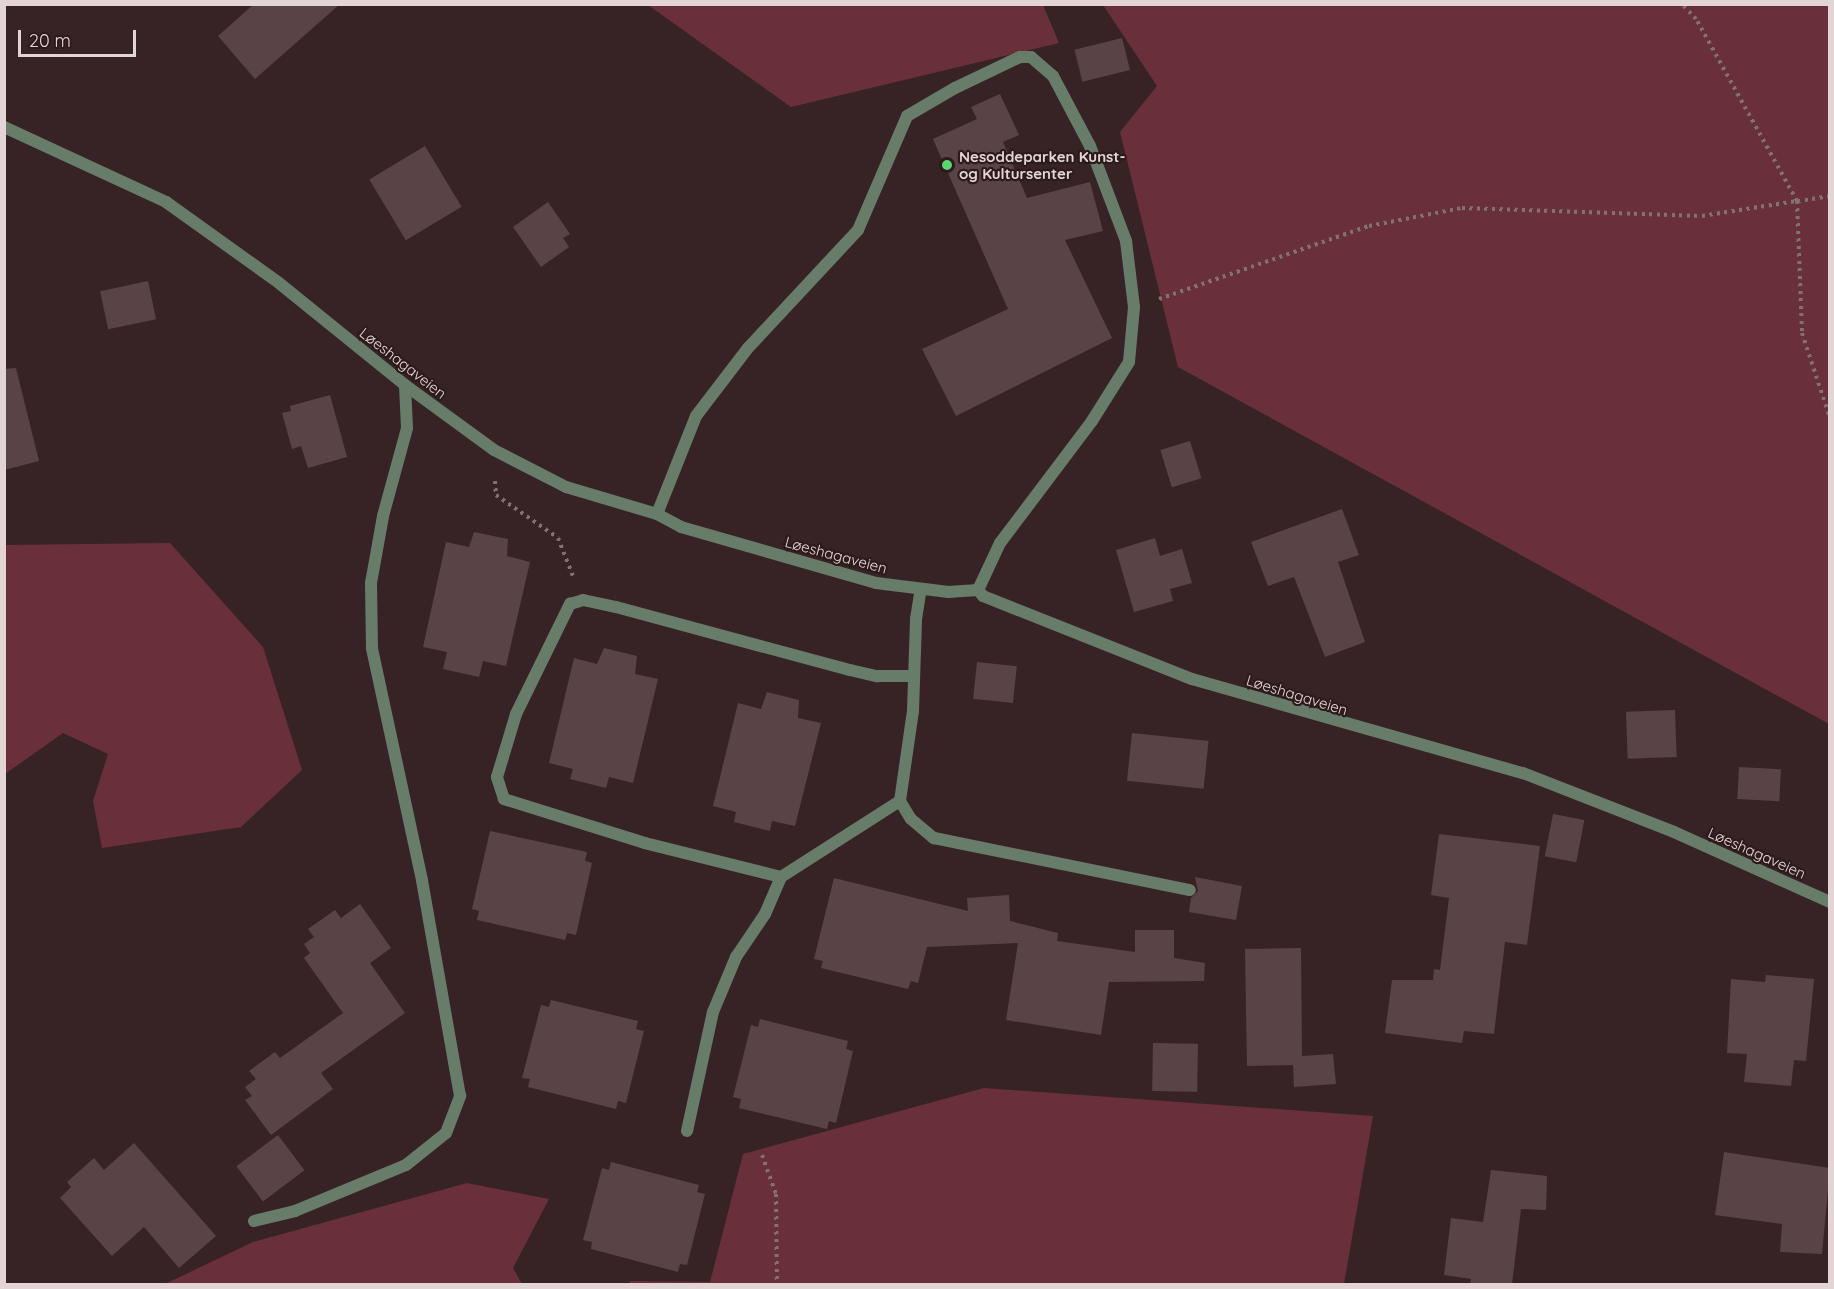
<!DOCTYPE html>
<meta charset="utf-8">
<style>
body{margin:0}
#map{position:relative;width:1834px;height:1289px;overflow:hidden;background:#372326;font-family:Quicksand,sans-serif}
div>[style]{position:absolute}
.green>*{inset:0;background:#69303a}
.building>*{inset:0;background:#5a4346;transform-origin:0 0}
.path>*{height:4px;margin-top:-2px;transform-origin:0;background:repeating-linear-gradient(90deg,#827173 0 3px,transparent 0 7.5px)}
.service>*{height:12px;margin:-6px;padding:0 6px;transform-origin:6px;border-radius:6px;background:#687d69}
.minor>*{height:12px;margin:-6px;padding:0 6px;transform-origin:6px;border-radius:6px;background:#687d69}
.dots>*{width:16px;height:16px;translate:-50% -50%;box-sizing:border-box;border:3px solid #2d1a1c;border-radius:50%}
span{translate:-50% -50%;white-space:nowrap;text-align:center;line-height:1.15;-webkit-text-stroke:4.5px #2d1a1c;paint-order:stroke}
.poi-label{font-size:15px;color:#e3d5d6;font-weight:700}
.left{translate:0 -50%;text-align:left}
.street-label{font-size:15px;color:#e3d5d6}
.frame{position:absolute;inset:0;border:6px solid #e3d5d6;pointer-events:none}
.scale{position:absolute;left:18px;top:30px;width:118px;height:27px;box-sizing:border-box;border:3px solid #e3d5d6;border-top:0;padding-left:8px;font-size:18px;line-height:21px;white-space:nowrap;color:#e3d5d6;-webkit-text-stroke:4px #2d1a1c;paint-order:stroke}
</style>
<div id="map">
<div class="green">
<i style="clip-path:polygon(648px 5px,1043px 5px,1059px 43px,791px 107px)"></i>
<i style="clip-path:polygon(1103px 5px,1829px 5px,1829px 724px,1178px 367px,1120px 132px,1157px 86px)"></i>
<i style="clip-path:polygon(170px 543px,263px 647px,302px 770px,241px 827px,102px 848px,93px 801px,108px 754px,63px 733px,5px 774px,5px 545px)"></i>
<i style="clip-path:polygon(984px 1088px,1373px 1116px,1344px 1284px,628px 1284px,631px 1281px,710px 1282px,743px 1154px)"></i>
<i style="clip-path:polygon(467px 1183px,549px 1199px,513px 1268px,522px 1284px,165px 1284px,253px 1242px)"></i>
</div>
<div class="building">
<i style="clip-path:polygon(254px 4px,340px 4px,255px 79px,218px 36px)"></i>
<i style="left:1122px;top:38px;width:33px;height:49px;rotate:76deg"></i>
<i style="clip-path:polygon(1000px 94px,1019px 135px,1003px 142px,1027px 198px,1090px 182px,1103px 231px,1065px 240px,1112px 338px,956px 416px,922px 349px,1008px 309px,933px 139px,977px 119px,971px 107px)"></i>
<i style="left:425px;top:146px;width:71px;height:65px;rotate:59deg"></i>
<i style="clip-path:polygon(548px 202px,570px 234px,563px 238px,569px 247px,541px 267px,513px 227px)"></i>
<i style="left:148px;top:281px;width:39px;height:49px;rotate:78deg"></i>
<i style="clip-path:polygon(16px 368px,39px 461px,4px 470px,4px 369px)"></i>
<i style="clip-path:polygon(330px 395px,347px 457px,308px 468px,301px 446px,292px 449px,282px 413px,291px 411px,290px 406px)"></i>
<i style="left:1190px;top:441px;width:39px;height:31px;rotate:73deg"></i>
<i style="clip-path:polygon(1342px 509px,1359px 555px,1338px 562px,1365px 642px,1325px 657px,1294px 577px,1268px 586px,1251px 542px)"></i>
<i style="clip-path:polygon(474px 532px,508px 539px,507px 556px,530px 562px,506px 666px,483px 661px,479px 677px,443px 669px,447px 652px,423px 647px,446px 542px,469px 547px)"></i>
<i style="clip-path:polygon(1155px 538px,1160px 556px,1182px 549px,1192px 583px,1170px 589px,1173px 601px,1134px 612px,1116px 550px)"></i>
<i style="clip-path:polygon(604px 648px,637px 656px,635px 674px,658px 679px,633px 783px,609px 777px,606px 788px,570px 779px,573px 769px,549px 763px,574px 658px,597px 664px)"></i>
<i style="left:977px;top:662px;width:40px;height:37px;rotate:6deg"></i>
<i style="clip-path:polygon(767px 692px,799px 700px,798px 718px,821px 723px,795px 826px,772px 821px,770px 831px,734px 822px,736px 812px,713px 806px,738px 703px,761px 709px)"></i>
<i style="left:1675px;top:710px;width:47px;height:49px;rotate:88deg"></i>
<i style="left:1132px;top:733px;width:77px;height:48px;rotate:6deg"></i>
<i style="left:1739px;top:767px;width:42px;height:32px;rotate:3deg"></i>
<i style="left:1553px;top:814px;width:32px;height:43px;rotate:11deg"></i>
<i style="clip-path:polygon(490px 831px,587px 852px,585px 861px,592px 863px,576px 935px,567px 933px,565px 940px,477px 920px,479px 911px,472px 909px)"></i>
<i style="clip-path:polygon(1439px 834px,1540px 846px,1527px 945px,1505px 942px,1494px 1034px,1464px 1031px,1462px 1043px,1385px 1033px,1392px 980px,1433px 980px,1434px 969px,1440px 970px,1449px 898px,1431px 895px)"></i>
<i style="clip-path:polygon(1195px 877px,1242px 886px,1236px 920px,1189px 912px,1191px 898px,1198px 891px)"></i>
<i style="clip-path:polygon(834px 878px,968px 911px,967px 898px,1009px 895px,1010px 921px,1058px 933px,1057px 941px,1135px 952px,1135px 930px,1174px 930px,1174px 958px,1205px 963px,1204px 981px,1109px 982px,1101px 1035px,1006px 1020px,1018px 943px,927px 947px,918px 983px,911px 981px,908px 989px,821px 968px,823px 961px,814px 959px)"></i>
<i style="clip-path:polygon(360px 904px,391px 948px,370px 963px,405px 1013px,321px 1073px,333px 1089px,271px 1135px,245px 1100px,252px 1096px,245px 1087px,256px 1079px,249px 1071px,275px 1052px,280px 1058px,343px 1013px,304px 958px,310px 953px,304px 944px,314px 937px,308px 929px,335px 910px,341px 918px)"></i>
<i style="clip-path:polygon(1301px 948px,1302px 1056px,1333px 1054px,1336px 1084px,1294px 1087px,1293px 1065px,1247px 1066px,1245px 949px)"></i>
<i style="clip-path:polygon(1766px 975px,1814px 979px,1806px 1061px,1794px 1060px,1791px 1086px,1744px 1082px,1747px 1054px,1727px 1053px,1731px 979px,1765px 982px)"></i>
<i style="clip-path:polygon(551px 1000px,638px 1021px,636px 1029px,644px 1031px,626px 1103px,618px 1101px,616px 1109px,528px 1087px,530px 1079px,522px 1078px,541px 1005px,549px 1007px)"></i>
<i style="clip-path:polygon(760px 1019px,848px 1041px,846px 1049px,853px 1051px,836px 1123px,829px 1121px,827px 1129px,739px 1108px,741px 1099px,733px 1097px,751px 1025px,758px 1027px)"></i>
<i style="left:1153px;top:1043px;width:45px;height:48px;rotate:1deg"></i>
<i style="left:278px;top:1135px;width:44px;height:52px;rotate:53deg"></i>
<i style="clip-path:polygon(134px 1143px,216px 1236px,179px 1268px,144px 1227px,112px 1256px,60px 1198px,71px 1187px,67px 1182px,94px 1158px,104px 1170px)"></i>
<i style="clip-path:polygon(1724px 1152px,1830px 1168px,1822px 1254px,1780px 1252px,1782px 1224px,1715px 1215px)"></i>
<i style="clip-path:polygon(611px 1162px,699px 1185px,697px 1192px,705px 1194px,687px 1265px,680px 1264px,678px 1272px,591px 1249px,592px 1242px,583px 1240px,602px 1168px,609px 1170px)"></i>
<i style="clip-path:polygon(1491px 1170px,1547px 1176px,1546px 1210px,1521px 1209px,1512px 1284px,1470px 1284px,1471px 1279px,1444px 1275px,1451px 1218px,1483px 1222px)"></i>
</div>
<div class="path">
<i style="left:1830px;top:196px;width:33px;rotate:171deg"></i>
<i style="left:1797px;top:201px;width:132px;rotate:87.8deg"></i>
<i style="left:1802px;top:333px;width:89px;rotate:71.8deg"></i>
<i style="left:1159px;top:299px;width:222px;rotate:-19.2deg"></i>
<i style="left:1369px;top:226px;width:95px;rotate:-11deg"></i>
<i style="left:1462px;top:208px;width:240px;rotate:1.9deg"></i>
<i style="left:1702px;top:216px;width:96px;rotate:-9deg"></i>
<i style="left:1797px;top:201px;width:208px;rotate:-119deg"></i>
<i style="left:1696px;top:19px;width:21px;rotate:-133deg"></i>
<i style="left:495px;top:481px;width:14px;rotate:86deg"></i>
<i style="left:496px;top:495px;width:75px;rotate:34.7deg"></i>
<i style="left:558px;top:538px;width:41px;rotate:68.5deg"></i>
<i style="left:762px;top:1155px;width:41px;rotate:70.3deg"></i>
<i style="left:776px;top:1194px;width:90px;rotate:89.4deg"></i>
</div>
<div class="service">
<i style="left:900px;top:801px;width:21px;rotate:59deg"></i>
<i style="left:911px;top:819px;width:30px;rotate:40deg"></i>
<i style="left:934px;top:838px;width:261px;rotate:11.5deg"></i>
</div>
<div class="minor">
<i style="left:4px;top:127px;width:179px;rotate:24.8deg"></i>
<i style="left:166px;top:202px;width:139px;rotate:35.6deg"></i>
<i style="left:279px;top:283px;width:162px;rotate:39deg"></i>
<i style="left:405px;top:385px;width:110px;rotate:36.1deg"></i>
<i style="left:494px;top:450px;width:81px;rotate:27.2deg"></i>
<i style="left:566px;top:487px;width:95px;rotate:16.5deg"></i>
<i style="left:657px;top:514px;width:27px;rotate:28deg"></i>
<i style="left:681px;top:527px;width:203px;rotate:16deg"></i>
<i style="left:876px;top:583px;width:73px;rotate:7.1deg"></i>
<i style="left:948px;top:592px;width:30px;rotate:-4deg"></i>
<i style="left:657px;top:514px;width:105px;rotate:-68.3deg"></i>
<i style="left:696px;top:416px;width:86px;rotate:-52.6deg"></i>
<i style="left:748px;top:348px;width:161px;rotate:-47deg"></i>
<i style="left:858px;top:230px;width:124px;rotate:-66.7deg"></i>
<i style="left:907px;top:116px;width:56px;rotate:-30.3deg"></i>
<i style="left:955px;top:88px;width:72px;rotate:-25.5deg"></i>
<i style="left:1020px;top:57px;width:11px"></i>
<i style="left:1031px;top:57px;width:29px;rotate:41deg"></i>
<i style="left:1053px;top:76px;width:79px;rotate:62.1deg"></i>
<i style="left:1090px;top:146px;width:102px;rotate:69.2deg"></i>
<i style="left:1126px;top:241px;width:66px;rotate:83.1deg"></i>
<i style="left:1134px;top:307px;width:55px;rotate:95.2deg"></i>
<i style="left:1129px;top:362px;width:70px;rotate:122.1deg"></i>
<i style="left:1092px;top:421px;width:153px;rotate:127deg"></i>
<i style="left:1000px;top:543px;width:52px;rotate:115.1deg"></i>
<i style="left:978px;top:590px;width:8px;rotate:50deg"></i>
<i style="left:983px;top:596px;width:225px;rotate:21.7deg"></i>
<i style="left:1192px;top:679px;width:344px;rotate:15.9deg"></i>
<i style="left:1523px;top:773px;width:162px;rotate:21.3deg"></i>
<i style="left:1674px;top:832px;width:171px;rotate:24.2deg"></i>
<i style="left:781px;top:877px;width:140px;rotate:-166deg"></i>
<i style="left:645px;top:843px;width:148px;rotate:-162.7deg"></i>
<i style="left:504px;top:799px;width:23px;rotate:-108deg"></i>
<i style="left:497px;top:777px;width:66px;rotate:-73.2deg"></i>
<i style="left:516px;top:714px;width:123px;rotate:-63.9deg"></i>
<i style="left:570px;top:604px;width:14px;rotate:-17deg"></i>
<i style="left:583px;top:600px;width:34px;rotate:12deg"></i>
<i style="left:616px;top:607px;width:242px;rotate:15.1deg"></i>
<i style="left:850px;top:670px;width:28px;rotate:13deg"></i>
<i style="left:877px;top:676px;width:37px"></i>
<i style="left:687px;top:1131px;width:122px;rotate:-77.7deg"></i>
<i style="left:713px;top:1012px;width:60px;rotate:-67.3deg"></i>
<i style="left:736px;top:957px;width:52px;rotate:-56deg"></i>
<i style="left:765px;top:914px;width:40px;rotate:-66.6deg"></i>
<i style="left:781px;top:877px;width:141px;rotate:-32.6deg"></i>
<i style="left:900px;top:801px;width:91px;rotate:-81.8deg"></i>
<i style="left:913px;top:711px;width:92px;rotate:-88.1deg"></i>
<i style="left:916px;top:619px;width:30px;rotate:-81deg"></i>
<i style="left:254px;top:1221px;width:42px;rotate:-13.7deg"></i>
<i style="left:295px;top:1211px;width:120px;rotate:-22.5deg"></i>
<i style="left:406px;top:1165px;width:51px;rotate:-38.7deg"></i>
<i style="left:446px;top:1133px;width:40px;rotate:-69deg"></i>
<i style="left:460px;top:1096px;width:219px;rotate:-100deg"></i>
<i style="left:422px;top:880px;width:237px;rotate:-102.2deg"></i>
<i style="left:372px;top:648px;width:65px;rotate:-90.9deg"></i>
<i style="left:371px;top:583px;width:68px;rotate:-79.8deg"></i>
<i style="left:383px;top:516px;width:91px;rotate:-74.7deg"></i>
<i style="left:407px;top:428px;width:43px;rotate:-92.7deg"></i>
</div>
<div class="dots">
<i style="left:947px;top:165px;background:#5bd56d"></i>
</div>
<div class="poi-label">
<span class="left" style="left:959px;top:165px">Nesoddeparken Kunst-<br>og Kultursenter</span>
</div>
<div class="street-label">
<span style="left:403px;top:363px;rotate:38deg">Løeshagaveien</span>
<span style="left:836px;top:555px;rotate:15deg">Løeshagaveien</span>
<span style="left:1297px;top:695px;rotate:17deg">Løeshagaveien</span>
<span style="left:1757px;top:853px;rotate:24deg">Løeshagaveien</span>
</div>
<div class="frame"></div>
<div class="scale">20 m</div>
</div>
